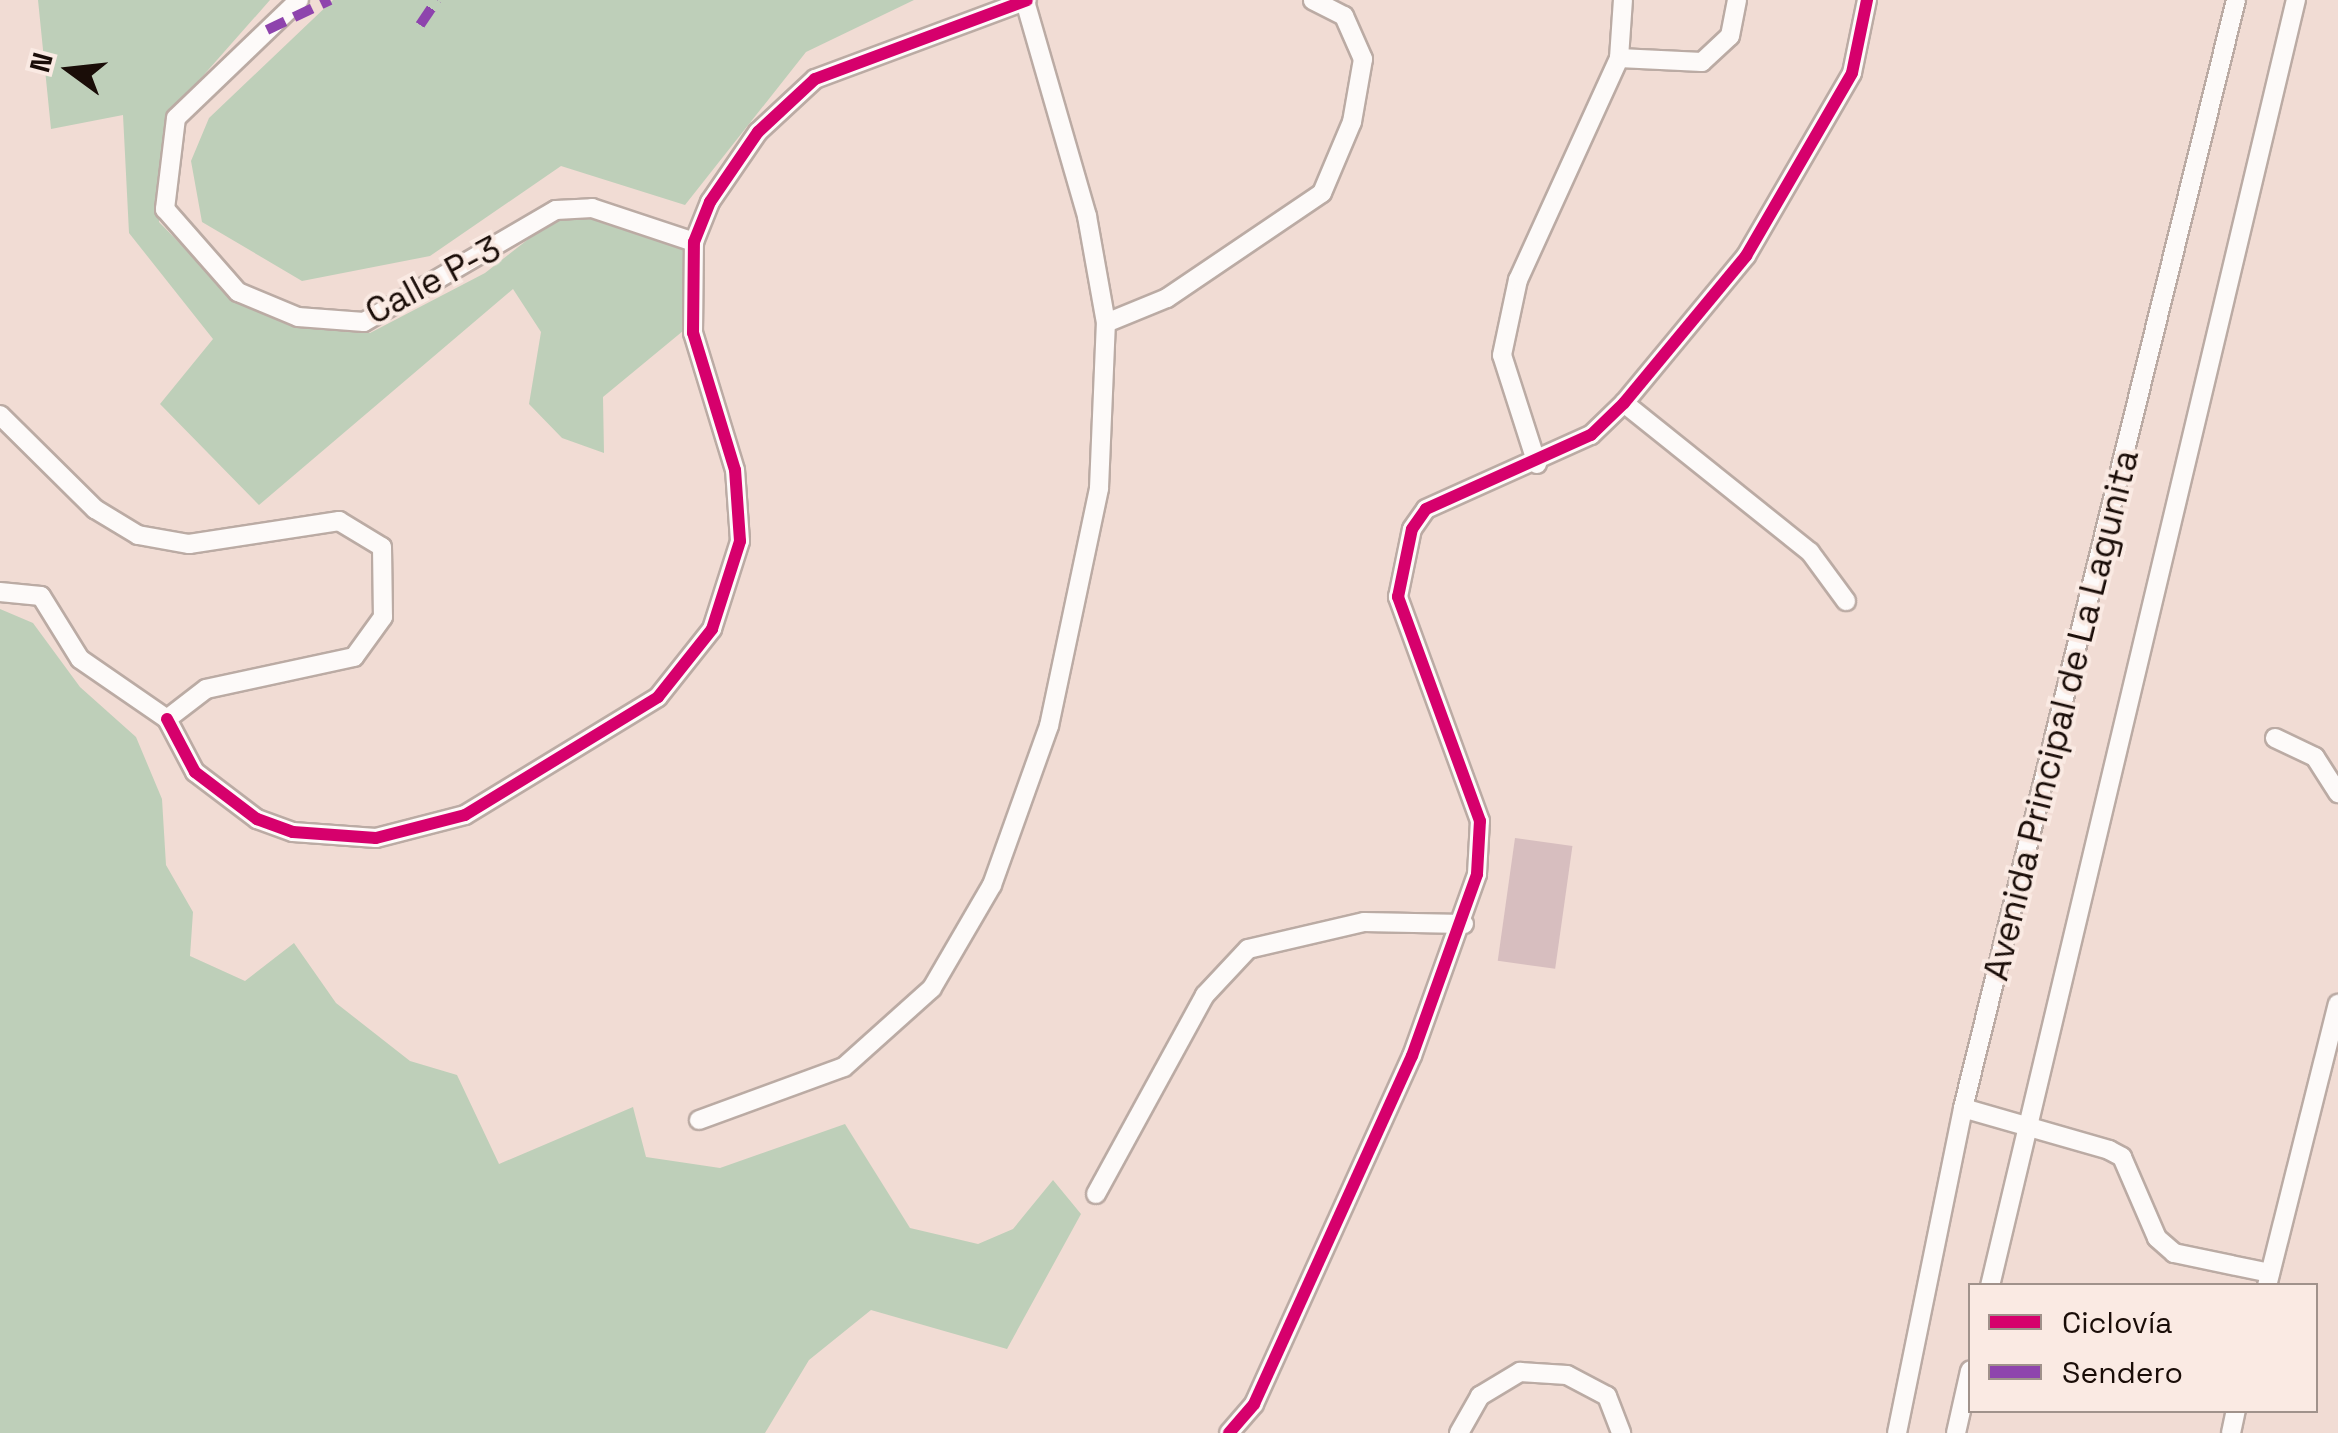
<!DOCTYPE html>
<meta charset="utf-8">
<style>
body{margin:0}
#map{position:relative;width:2338px;height:1433px;overflow:hidden;background:#f1dcd4;font-family:"Space Grotesk",sans-serif}
div>[style]{position:absolute}
.green>*{inset:0;background:#becfb9}
.building>*{inset:0;background:#d7bebf;transform-origin:0 0}
.roads{filter:drop-shadow(2px 0 #bbaba4) drop-shadow(-2px 0 #bbaba4) drop-shadow(0 2px #bbaba4) drop-shadow(0 -2px #bbaba4)}
.minor>*{height:18px;margin:-9px;padding:0 9px;transform-origin:9px;border-radius:9px;background:#fdfaf9}
.quiet>*{height:10px;margin-top:-5px;transform-origin:0;background:repeating-linear-gradient(90deg,#8e44ad 0 20px,transparent 0 30px)}
.cycleway>*{height:12px;margin:-6px;padding:0 6px;transform-origin:6px;border-radius:6px;background:#d6006c}
span{translate:-50% -50%;white-space:nowrap;text-align:center;line-height:1.15;-webkit-text-stroke:8px #faeae3;paint-order:stroke}
.street-label{font-size:35px;color:#1a0d08}
.legend{position:absolute;left:1968px;top:1283px;width:350px;height:130px;box-sizing:border-box;background:#faeae3;border:2px solid #a0928b;margin:0;padding:12px 18px;list-style:none;font-size:30px;color:#1a0d08}
.legend li{display:flex;align-items:center;gap:20px;height:50px}
.legend b{width:50px;border:2px solid #a0928b}
.north{position:absolute;left:20px;top:20px;width:100px;height:100px;-webkit-text-stroke:8px #faeae3;paint-order:stroke;rotate:285deg;font-size:28px;font-weight:700;line-height:40px;text-align:center;color:#1a0d08}
.north::after{content:'';display:block;margin:auto;width:35px;height:45px;background:#1a0d08;clip-path:polygon(50% 0,100% 100%,50% 72%,0 100%)}
</style>
<div id="map">
<div class="green">
<i style="clip-path:polygon(38px 0,270px 0,165px 119px,159px 222px,239px 304px,370px 333px,485px 273px,568px 208px,697px 248px,689px 326px,603px 397px,604px 453px,562px 438px,529px 404px,541px 332px,513px 289px,259px 505px,160px 404px,213px 339px,129px 233px,123px 115px,51px 129px)"></i>
<i style="clip-path:polygon(333px 0,914px 0,806px 52px,685px 205px,561px 166px,430px 256px,302px 281px,202px 222px,191px 161px,209px 118px)"></i>
<i style="clip-path:polygon(0 609px,33px 623px,80px 687px,136px 737px,162px 799px,166px 865px,193px 912px,190px 956px,245px 981px,294px 943px,336px 1003px,410px 1061px,457px 1075px,499px 1164px,633px 1107px,646px 1157px,720px 1168px,845px 1124px,910px 1228px,978px 1244px,1013px 1229px,1053px 1180px,1081px 1214px,1007px 1349px,871px 1310px,809px 1360px,765px 1433px,0 1433px)"></i>
</div>
<div class="building">
<i style="left:1515px;top:838px;width:58px;height:124px;rotate:8deg"></i>
</div>
<div class="roads">
<div class="minor">
<i style="left:299px;top:0;width:170px;rotate:136.2deg"></i>
<i style="left:176px;top:118px;width:92px;rotate:96.9deg"></i>
<i style="left:165px;top:209px;width:111px;rotate:48.7deg"></i>
<i style="left:238px;top:292px;width:65px;rotate:22.6deg"></i>
<i style="left:298px;top:317px;width:66px;rotate:4.3deg"></i>
<i style="left:364px;top:322px;width:222px;rotate:-30.3deg"></i>
<i style="left:556px;top:210px;width:36px;rotate:-3deg"></i>
<i style="left:592px;top:208px;width:108px;rotate:18.4deg"></i>
<i style="left:1619px;top:58px;width:83px;rotate:2.8deg"></i>
<i style="left:1702px;top:62px;width:38px;rotate:-43deg"></i>
<i style="left:1730px;top:36px;width:37px;rotate:-79deg"></i>
<i style="left:1106px;top:323px;width:66px;rotate:-22.3deg"></i>
<i style="left:1167px;top:298px;width:187px;rotate:-34.1deg"></i>
<i style="left:1322px;top:193px;width:77px;rotate:-67.1deg"></i>
<i style="left:1352px;top:122px;width:64px;rotate:-80.1deg"></i>
<i style="left:1363px;top:59px;width:47px;rotate:-113.8deg"></i>
<i style="left:1344px;top:16px;width:35px;rotate:-153deg"></i>
<i style="left:1624px;top:403px;width:238px;rotate:38.7deg"></i>
<i style="left:1810px;top:552px;width:61px;rotate:53.7deg"></i>
<i style="left:0;top:415px;width:134px;rotate:44.7deg"></i>
<i style="left:95px;top:509px;width:50px;rotate:31.2deg"></i>
<i style="left:138px;top:535px;width:52px;rotate:10deg"></i>
<i style="left:189px;top:544px;width:152px;rotate:-8.7deg"></i>
<i style="left:339px;top:521px;width:50px;rotate:31.2deg"></i>
<i style="left:382px;top:547px;width:70px;rotate:89.2deg"></i>
<i style="left:383px;top:617px;width:49px;rotate:125.9deg"></i>
<i style="left:354px;top:657px;width:151px;rotate:167.8deg"></i>
<i style="left:206px;top:689px;width:49px;rotate:142.4deg"></i>
<i style="left:1537px;top:464px;width:114px;rotate:-107.8deg"></i>
<i style="left:1502px;top:355px;width:77px;rotate:-78deg"></i>
<i style="left:1518px;top:280px;width:244px;rotate:-65.5deg"></i>
<i style="left:1619px;top:58px;width:58px;rotate:-86.1deg"></i>
<i style="left:0;top:592px;width:41px;rotate:5.6deg"></i>
<i style="left:41px;top:596px;width:74px;rotate:58.2deg"></i>
<i style="left:80px;top:659px;width:106px;rotate:34.6deg"></i>
<i style="left:167px;top:719px;width:60px;rotate:62.2deg"></i>
<i style="left:195px;top:772px;width:78px;rotate:37.2deg"></i>
<i style="left:257px;top:819px;width:38px;rotate:20deg"></i>
<i style="left:293px;top:832px;width:83px;rotate:4.1deg"></i>
<i style="left:376px;top:838px;width:92px;rotate:-14.5deg"></i>
<i style="left:465px;top:815px;width:226px;rotate:-31.4deg"></i>
<i style="left:658px;top:697px;width:87px;rotate:-51.5deg"></i>
<i style="left:712px;top:629px;width:92px;rotate:-72.3deg"></i>
<i style="left:740px;top:541px;width:71px;rotate:-94deg"></i>
<i style="left:735px;top:470px;width:143px;rotate:-107deg"></i>
<i style="left:693px;top:333px;width:91px;rotate:-89.4deg"></i>
<i style="left:694px;top:242px;width:43px;rotate:-68.2deg"></i>
<i style="left:710px;top:202px;width:85px;rotate:-55.6deg"></i>
<i style="left:758px;top:132px;width:78px;rotate:-42.9deg"></i>
<i style="left:815px;top:79px;width:226px;rotate:-20.4deg"></i>
<i style="left:2275px;top:738px;width:44px;rotate:25.4deg"></i>
<i style="left:2315px;top:757px;width:43px;rotate:57.4deg"></i>
<i style="left:1963px;top:1108px;width:152px;rotate:16deg"></i>
<i style="left:2109px;top:1150px;width:15px;rotate:28deg"></i>
<i style="left:2122px;top:1157px;width:88px;rotate:66.6deg"></i>
<i style="left:2157px;top:1238px;width:23px;rotate:41deg"></i>
<i style="left:2174px;top:1253px;width:98px;rotate:11.8deg"></i>
<i style="left:699px;top:1120px;width:154px;rotate:-20.1deg"></i>
<i style="left:844px;top:1067px;width:118px;rotate:-41.9deg"></i>
<i style="left:932px;top:988px;width:119px;rotate:-59.8deg"></i>
<i style="left:992px;top:885px;width:169px;rotate:-70.3deg"></i>
<i style="left:1049px;top:726px;width:243px;rotate:-78.1deg"></i>
<i style="left:1099px;top:488px;width:165px;rotate:-87.6deg"></i>
<i style="left:1106px;top:323px;width:109px;rotate:-100.1deg"></i>
<i style="left:1087px;top:216px;width:224px;rotate:-106.1deg"></i>
<i style="left:1096px;top:1194px;width:227px;rotate:-61.3deg"></i>
<i style="left:1205px;top:995px;width:63px;rotate:-46.9deg"></i>
<i style="left:1248px;top:949px;width:119px;rotate:-13.1deg"></i>
<i style="left:1364px;top:922px;width:100px;rotate:1.1deg"></i>
<i style="left:1990px;top:1286px;width:1322px;rotate:-76.62deg"></i>
<i style="left:2267px;top:1286px;width:291px;rotate:-75.9deg"></i>
<i style="left:1229px;top:1433px;width:38px;rotate:-49deg"></i>
<i style="left:1254px;top:1404px;width:382px;rotate:-65.6deg"></i>
<i style="left:1412px;top:1056px;width:193px;rotate:-70.3deg"></i>
<i style="left:1477px;top:874px;width:53px;rotate:-86.8deg"></i>
<i style="left:1480px;top:821px;width:239px;rotate:-110.1deg"></i>
<i style="left:1398px;top:597px;width:69px;rotate:-78.4deg"></i>
<i style="left:1412px;top:529px;width:24px;rotate:-55deg"></i>
<i style="left:1426px;top:509px;width:181px;rotate:-24.2deg"></i>
<i style="left:1591px;top:435px;width:46px;rotate:-44.1deg"></i>
<i style="left:1624px;top:403px;width:191px;rotate:-50.3deg"></i>
<i style="left:1746px;top:256px;width:211px;rotate:-59.9deg"></i>
<i style="left:1852px;top:73px;width:75px;rotate:-78.4deg"></i>
<i style="left:1459px;top:1433px;width:43px;rotate:-60.4deg"></i>
<i style="left:1480px;top:1396px;width:47px;rotate:-31deg"></i>
<i style="left:1520px;top:1372px;width:47px;rotate:3.7deg"></i>
<i style="left:1567px;top:1375px;width:45px;rotate:27.7deg"></i>
<i style="left:1607px;top:1396px;width:40px;rotate:69deg"></i>
<i style="left:1897px;top:1433px;width:332px;rotate:-78.5deg"></i>
<i style="left:1963px;top:1108px;width:1141px;rotate:-76.16deg"></i>
<i style="left:1956px;top:1433px;width:64px;rotate:-77.3deg"></i>
<i style="left:2231px;top:1433px;width:24px;rotate:-78deg"></i>
</div>
</div>
<div class="quiet">
<i style="left:420px;top:25px;width:30px;rotate:-56deg"></i>
<i style="left:267px;top:30px;width:70px;rotate:-25.5deg"></i>
</div>
<div class="cycleway">
<i style="left:167px;top:719px;width:60px;rotate:62.2deg"></i>
<i style="left:195px;top:772px;width:78px;rotate:37.2deg"></i>
<i style="left:257px;top:819px;width:38px;rotate:20deg"></i>
<i style="left:293px;top:832px;width:83px;rotate:4.1deg"></i>
<i style="left:376px;top:838px;width:92px;rotate:-14.5deg"></i>
<i style="left:465px;top:815px;width:226px;rotate:-31.4deg"></i>
<i style="left:658px;top:697px;width:87px;rotate:-51.5deg"></i>
<i style="left:712px;top:629px;width:92px;rotate:-72.3deg"></i>
<i style="left:740px;top:541px;width:71px;rotate:-94deg"></i>
<i style="left:735px;top:470px;width:143px;rotate:-107deg"></i>
<i style="left:693px;top:333px;width:91px;rotate:-89.4deg"></i>
<i style="left:694px;top:242px;width:43px;rotate:-68.2deg"></i>
<i style="left:710px;top:202px;width:85px;rotate:-55.6deg"></i>
<i style="left:758px;top:132px;width:78px;rotate:-42.9deg"></i>
<i style="left:815px;top:79px;width:226px;rotate:-20.4deg"></i>
<i style="left:1229px;top:1433px;width:38px;rotate:-49deg"></i>
<i style="left:1254px;top:1404px;width:382px;rotate:-65.6deg"></i>
<i style="left:1412px;top:1056px;width:193px;rotate:-70.3deg"></i>
<i style="left:1477px;top:874px;width:53px;rotate:-86.8deg"></i>
<i style="left:1480px;top:821px;width:239px;rotate:-110.1deg"></i>
<i style="left:1398px;top:597px;width:69px;rotate:-78.4deg"></i>
<i style="left:1412px;top:529px;width:24px;rotate:-55deg"></i>
<i style="left:1426px;top:509px;width:181px;rotate:-24.2deg"></i>
<i style="left:1591px;top:435px;width:46px;rotate:-44.1deg"></i>
<i style="left:1624px;top:403px;width:191px;rotate:-50.3deg"></i>
<i style="left:1746px;top:256px;width:211px;rotate:-59.9deg"></i>
<i style="left:1852px;top:73px;width:75px;rotate:-78.4deg"></i>
</div>
<div class="street-label">
<span style="left:433px;top:280px;rotate:-28deg">Calle P-3</span>
<span style="left:2061px;top:715px;rotate:-76deg">Avenida Principal de La Lagunita</span>
</div>
<ul class="legend">
<li><b style="height:12px;background:#d6006c"></b>Ciclovía</li>
<li><b style="height:12px;background:#8e44ad"></b>Sendero</li>
</ul>
<div class="north">N</div>
</div>
